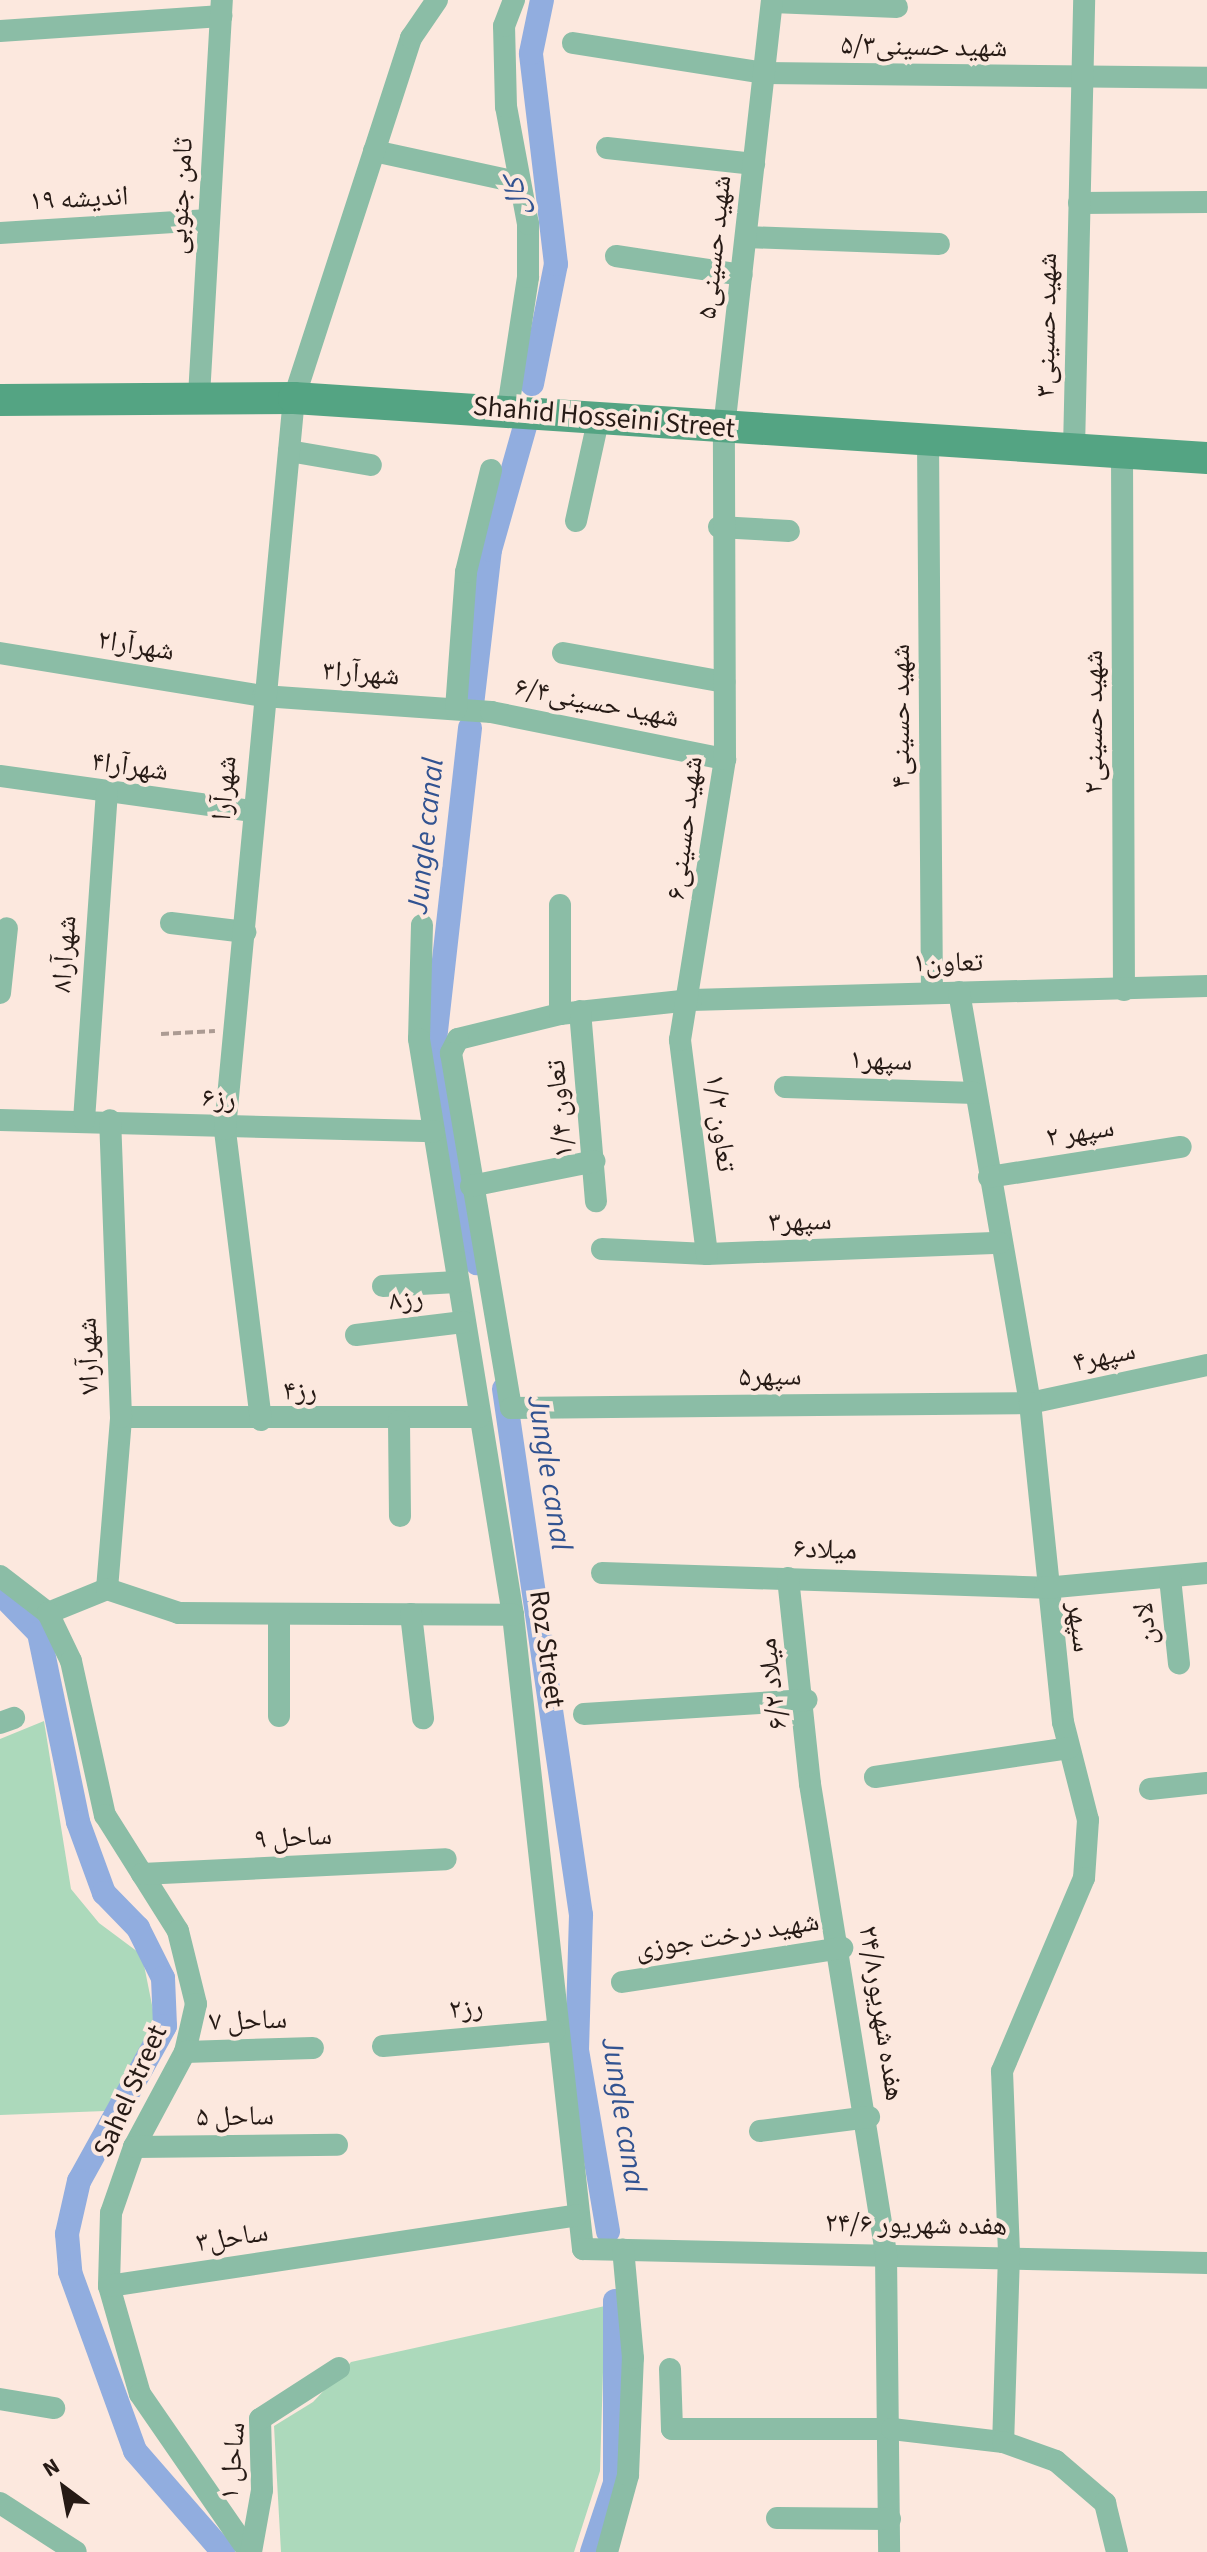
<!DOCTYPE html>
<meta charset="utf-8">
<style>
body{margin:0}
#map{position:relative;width:1207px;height:2552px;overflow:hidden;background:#fce8de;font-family:"Source Sans 3","Noto Naskh Arabic",sans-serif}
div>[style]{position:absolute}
.green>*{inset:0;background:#acd9bb}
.canal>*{height:24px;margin:-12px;padding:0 12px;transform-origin:12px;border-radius:12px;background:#91addf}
.path>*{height:4px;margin-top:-2px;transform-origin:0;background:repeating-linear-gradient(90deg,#ac9b93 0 8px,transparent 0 12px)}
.street>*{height:22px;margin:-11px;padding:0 11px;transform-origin:11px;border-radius:11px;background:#8bbda6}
.secondary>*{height:32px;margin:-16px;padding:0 16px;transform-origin:16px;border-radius:16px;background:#54a483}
span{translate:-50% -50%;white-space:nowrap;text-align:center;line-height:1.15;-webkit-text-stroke:8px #fce8de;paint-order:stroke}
.street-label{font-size:28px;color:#261a15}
.water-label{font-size:30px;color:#325391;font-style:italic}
.north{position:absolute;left:24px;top:2448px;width:80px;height:80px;-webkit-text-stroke:6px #fce8de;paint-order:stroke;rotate:328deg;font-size:22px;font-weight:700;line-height:32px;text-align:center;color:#261a15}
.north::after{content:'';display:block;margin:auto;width:28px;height:36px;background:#261a15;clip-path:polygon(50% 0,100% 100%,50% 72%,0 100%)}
</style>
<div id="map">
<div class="green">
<i style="clip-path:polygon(44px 1721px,71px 1889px,99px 1923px,142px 1955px,155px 2020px,105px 2111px,0 2115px,0 1739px)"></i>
<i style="clip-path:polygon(605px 2306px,600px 2471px,574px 2552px,281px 2552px,274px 2426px,313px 2402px,351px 2362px)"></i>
</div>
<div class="canal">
<i style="left:532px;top:384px;width:122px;rotate:-78.7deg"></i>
<i style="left:556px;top:264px;width:212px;rotate:-96.8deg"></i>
<i style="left:531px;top:53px;width:54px;rotate:-78.3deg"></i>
<i style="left:472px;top:705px;width:156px;rotate:-83.4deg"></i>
<i style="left:490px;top:550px;width:132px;rotate:-74.2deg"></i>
<i style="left:470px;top:728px;width:334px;rotate:96.4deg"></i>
<i style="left:433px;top:1060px;width:208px;rotate:77.8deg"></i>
<i style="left:504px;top:1389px;width:532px;rotate:81.67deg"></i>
<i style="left:581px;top:1915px;width:135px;rotate:91.7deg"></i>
<i style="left:577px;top:2050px;width:184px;rotate:80.3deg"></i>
<i style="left:0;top:1593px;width:56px;rotate:45.7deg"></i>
<i style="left:39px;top:1633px;width:193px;rotate:78.3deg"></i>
<i style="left:78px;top:1822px;width:76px;rotate:69.9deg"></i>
<i style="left:104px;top:1893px;width:49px;rotate:45.8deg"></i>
<i style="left:138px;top:1928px;width:56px;rotate:63.4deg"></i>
<i style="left:163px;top:1978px;width:48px;rotate:87.6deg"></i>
<i style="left:165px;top:2026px;width:177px;rotate:119deg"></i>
<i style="left:79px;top:2181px;width:54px;rotate:102.8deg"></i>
<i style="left:67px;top:2234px;width:38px;rotate:85deg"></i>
<i style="left:70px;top:2272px;width:190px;rotate:70deg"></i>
<i style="left:135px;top:2451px;width:134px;rotate:48.9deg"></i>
<i style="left:592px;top:2552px;width:73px;rotate:-71.6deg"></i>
<i style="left:615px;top:2483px;width:182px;rotate:-90deg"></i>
</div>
<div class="path">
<i style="left:161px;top:1034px;width:54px;rotate:-3.2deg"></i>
</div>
<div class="street">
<i style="left:772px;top:2px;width:125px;rotate:2.3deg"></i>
<i style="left:0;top:31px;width:222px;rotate:-3.9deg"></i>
<i style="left:573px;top:43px;width:193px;rotate:8.9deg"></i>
<i style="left:764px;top:73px;width:443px;rotate:0.6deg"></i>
<i style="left:607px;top:148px;width:148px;rotate:6.2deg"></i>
<i style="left:374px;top:151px;width:146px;rotate:12.2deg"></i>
<i style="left:1079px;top:203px;width:128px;rotate:-0.4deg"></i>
<i style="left:0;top:233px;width:209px;rotate:-3.6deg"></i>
<i style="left:746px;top:237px;width:193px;rotate:2.1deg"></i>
<i style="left:616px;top:256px;width:127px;rotate:8.6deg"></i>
<i style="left:199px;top:396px;width:397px;rotate:-86.7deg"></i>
<i style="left:508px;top:408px;width:133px;rotate:-81.3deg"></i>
<i style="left:528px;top:277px;width:53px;rotate:-90deg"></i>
<i style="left:528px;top:224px;width:119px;rotate:-100.6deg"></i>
<i style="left:506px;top:107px;width:81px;rotate:-91.4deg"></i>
<i style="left:504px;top:26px;width:28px;rotate:-69deg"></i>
<i style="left:928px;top:439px;width:553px;rotate:89.59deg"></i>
<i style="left:1074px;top:449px;width:449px;rotate:-88.7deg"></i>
<i style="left:289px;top:451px;width:83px;rotate:9.7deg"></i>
<i style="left:1122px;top:454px;width:536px;rotate:89.79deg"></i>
<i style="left:576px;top:521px;width:107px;rotate:-77.6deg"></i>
<i style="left:719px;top:527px;width:70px;rotate:3.3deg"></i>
<i style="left:0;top:653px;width:266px;rotate:9.3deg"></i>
<i style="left:263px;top:696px;width:229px;rotate:4deg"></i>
<i style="left:491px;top:712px;width:239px;rotate:11.4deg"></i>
<i style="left:563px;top:653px;width:164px;rotate:10.2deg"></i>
<i style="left:456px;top:709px;width:137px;rotate:-85.8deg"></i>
<i style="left:466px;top:572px;width:105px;rotate:-76.2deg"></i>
<i style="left:0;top:776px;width:253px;rotate:7.9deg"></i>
<i style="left:171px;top:923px;width:75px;rotate:6.9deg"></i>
<i style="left:422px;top:925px;width:114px;rotate:91.5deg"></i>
<i style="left:419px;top:1039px;width:584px;rotate:80.73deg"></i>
<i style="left:513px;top:1615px;width:638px;rotate:83.7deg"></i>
<i style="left:583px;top:2249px;width:624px;rotate:1.29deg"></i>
<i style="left:1207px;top:986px;width:516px;rotate:178.45deg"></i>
<i style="left:691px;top:1000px;width:132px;rotate:173.9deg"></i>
<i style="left:560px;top:1014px;width:105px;rotate:166.2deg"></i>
<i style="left:458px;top:1039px;width:16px;rotate:117deg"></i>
<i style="left:451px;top:1053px;width:360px;rotate:80.4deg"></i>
<i style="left:511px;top:1408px;width:519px;rotate:-0.55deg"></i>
<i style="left:1030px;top:1403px;width:181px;rotate:-12.1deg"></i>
<i style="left:959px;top:992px;width:417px;rotate:80.2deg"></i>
<i style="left:1030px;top:1403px;width:321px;rotate:84.1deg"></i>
<i style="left:1063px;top:1722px;width:101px;rotate:75.7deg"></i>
<i style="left:1088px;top:1820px;width:58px;rotate:93.9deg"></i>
<i style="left:1084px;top:1878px;width:210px;rotate:113deg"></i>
<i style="left:1002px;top:2071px;width:184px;rotate:87.8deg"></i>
<i style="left:1009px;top:2255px;width:187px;rotate:91.8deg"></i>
<i style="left:0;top:993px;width:65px;rotate:-83.9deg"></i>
<i style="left:580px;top:1011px;width:191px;rotate:85.2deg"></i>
<i style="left:560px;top:1014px;width:109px;rotate:-90deg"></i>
<i style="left:785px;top:1087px;width:190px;rotate:1.8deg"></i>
<i style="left:0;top:1120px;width:434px;rotate:1.5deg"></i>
<i style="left:84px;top:1120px;width:328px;rotate:-86deg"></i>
<i style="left:989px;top:1177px;width:194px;rotate:-8.9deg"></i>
<i style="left:471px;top:1186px;width:126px;rotate:-11.4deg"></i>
<i style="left:602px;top:1249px;width:105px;rotate:2.7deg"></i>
<i style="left:707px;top:1254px;width:293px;rotate:-2.2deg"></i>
<i style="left:707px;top:1254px;width:216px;rotate:-97.2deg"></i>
<i style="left:680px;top:1040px;width:285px;rotate:-80.9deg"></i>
<i style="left:725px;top:759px;width:331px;rotate:-90.2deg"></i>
<i style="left:724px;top:428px;width:431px;rotate:-83.6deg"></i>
<i style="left:383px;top:1286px;width:74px;rotate:-3.1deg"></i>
<i style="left:356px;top:1335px;width:108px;rotate:-6.9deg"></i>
<i style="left:121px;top:1417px;width:358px"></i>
<i style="left:261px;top:1420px;width:293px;rotate:-97.1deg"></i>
<i style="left:225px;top:1129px;width:734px;rotate:-84.61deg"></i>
<i style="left:294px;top:398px;width:379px;rotate:-72deg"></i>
<i style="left:411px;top:38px;width:46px;rotate:-55.6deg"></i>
<i style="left:399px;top:1421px;width:95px;rotate:89.4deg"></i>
<i style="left:602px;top:1573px;width:443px;rotate:1.9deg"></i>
<i style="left:1045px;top:1588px;width:163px;rotate:-5.3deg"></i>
<i style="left:0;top:1576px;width:61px;rotate:37.6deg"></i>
<i style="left:788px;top:1578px;width:207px;rotate:83.9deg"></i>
<i style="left:810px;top:1784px;width:475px;rotate:80.8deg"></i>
<i style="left:886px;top:2253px;width:299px;rotate:89.4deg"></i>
<i style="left:1170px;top:1578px;width:86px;rotate:84deg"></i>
<i style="left:107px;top:1589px;width:64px;rotate:157.9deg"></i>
<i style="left:48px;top:1613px;width:53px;rotate:64.4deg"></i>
<i style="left:71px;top:1661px;width:158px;rotate:77.6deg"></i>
<i style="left:105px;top:1815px;width:137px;rotate:57.8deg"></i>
<i style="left:178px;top:1931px;width:75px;rotate:76.1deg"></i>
<i style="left:196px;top:2004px;width:49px;rotate:102.9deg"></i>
<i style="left:185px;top:2052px;width:108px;rotate:118.2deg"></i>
<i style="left:134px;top:2147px;width:70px;rotate:109.2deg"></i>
<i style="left:111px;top:2213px;width:73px;rotate:91.6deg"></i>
<i style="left:109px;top:2286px;width:112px;rotate:74deg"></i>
<i style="left:140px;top:2394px;width:192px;rotate:55.4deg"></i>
<i style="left:107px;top:1589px;width:173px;rotate:-85.3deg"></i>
<i style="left:121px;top:1417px;width:297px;rotate:-92.1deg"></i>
<i style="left:107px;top:1589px;width:76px;rotate:18.4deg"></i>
<i style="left:179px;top:1613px;width:334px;rotate:0.3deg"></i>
<i style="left:279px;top:1614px;width:102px;rotate:90deg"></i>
<i style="left:411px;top:1614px;width:105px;rotate:83.4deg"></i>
<i style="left:584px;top:1714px;width:223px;rotate:-3.6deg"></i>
<i style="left:0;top:1723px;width:15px;rotate:-20deg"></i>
<i style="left:875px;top:1777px;width:196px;rotate:-8.5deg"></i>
<i style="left:1150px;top:1789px;width:57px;rotate:-6deg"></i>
<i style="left:142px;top:1874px;width:304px;rotate:-2.8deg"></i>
<i style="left:622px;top:1982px;width:223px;rotate:-8.8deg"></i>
<i style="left:383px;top:2046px;width:172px;rotate:-5deg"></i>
<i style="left:185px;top:2052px;width:128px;rotate:-1.8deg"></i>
<i style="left:760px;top:2131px;width:110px;rotate:-7.3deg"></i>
<i style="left:134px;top:2147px;width:203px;rotate:-0.6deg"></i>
<i style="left:109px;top:2286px;width:473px;rotate:-8.6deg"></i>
<i style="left:670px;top:2369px;width:60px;rotate:88.1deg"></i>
<i style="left:672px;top:2429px;width:220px"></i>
<i style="left:892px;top:2429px;width:112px;rotate:6.7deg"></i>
<i style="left:1003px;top:2442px;width:56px;rotate:19.7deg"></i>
<i style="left:1056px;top:2461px;width:65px;rotate:40.6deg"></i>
<i style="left:1105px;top:2503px;width:50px;rotate:76.2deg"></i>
<i style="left:0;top:2399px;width:55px;rotate:9.5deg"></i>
<i style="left:0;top:2503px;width:90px;rotate:32.8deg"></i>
<i style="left:777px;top:2518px;width:113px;rotate:0.5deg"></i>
<i style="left:251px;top:2552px;width:63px;rotate:-79.9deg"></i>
<i style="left:262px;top:2490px;width:71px;rotate:-91.6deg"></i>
<i style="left:260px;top:2419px;width:94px;rotate:-32.8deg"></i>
<i style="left:607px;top:2552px;width:80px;rotate:-74.7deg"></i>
<i style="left:628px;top:2475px;width:117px;rotate:-87.6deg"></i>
<i style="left:633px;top:2358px;width:109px;rotate:-95.2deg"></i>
</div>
<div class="secondary">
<i style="left:0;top:400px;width:294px;rotate:-0.4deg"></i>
<i style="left:294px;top:398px;width:915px;rotate:3.76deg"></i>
</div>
<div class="street-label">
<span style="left:924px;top:46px;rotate:1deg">شهید حسینی۵/۳</span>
<span style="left:180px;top:196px;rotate:-87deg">ثامن جنوبی</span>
<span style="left:79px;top:198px;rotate:-3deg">اندیشه ۱۹</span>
<span style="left:714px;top:247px;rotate:-84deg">شهید حسینی۵</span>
<span style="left:1046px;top:325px;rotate:-89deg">شهید حسینی۳</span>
<span style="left:604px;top:417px;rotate:5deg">Shahid Hosseini Street</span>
<span style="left:136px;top:645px;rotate:9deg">شهرآرا۲</span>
<span style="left:361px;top:673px;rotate:4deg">شهرآرا۳</span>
<span style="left:597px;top:702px;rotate:11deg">شهید حسینی۶/۴</span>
<span style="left:900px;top:716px;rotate:-90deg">شهید حسینی۴</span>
<span style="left:1093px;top:722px;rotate:-90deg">شهید حسینی۲</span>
<span style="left:130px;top:766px;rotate:8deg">شهرآرا۴</span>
<span style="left:224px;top:788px;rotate:-85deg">شهرآرا</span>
<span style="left:684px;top:828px;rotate:-83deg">شهید حسینی۶</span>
<span style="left:64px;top:954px;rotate:-86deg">شهرآرا۸</span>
<span style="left:948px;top:962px;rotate:-1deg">تعاون۱</span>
<span style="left:881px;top:1060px;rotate:2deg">سپهر۱</span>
<span style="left:219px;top:1098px;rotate:3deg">رز۶</span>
<span style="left:559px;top:1109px;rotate:-95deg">تعاون ۱/۴</span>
<span style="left:721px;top:1123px;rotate:83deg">تعاون ۱/۲</span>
<span style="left:1080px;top:1132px;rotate:-9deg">سپهر ۲</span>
<span style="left:800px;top:1221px;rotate:-2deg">سپهر۳</span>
<span style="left:406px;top:1299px;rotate:-7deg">رز۸</span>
<span style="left:88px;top:1356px;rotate:-92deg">شهرآرا۷</span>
<span style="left:1104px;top:1356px;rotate:-12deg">سپهر۴</span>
<span style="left:770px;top:1376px;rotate:-1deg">سپهر۵</span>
<span style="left:300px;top:1390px">رز۴</span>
<span style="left:825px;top:1549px;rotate:2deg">میلاد۶</span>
<span style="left:1145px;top:1624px;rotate:-96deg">لادن</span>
<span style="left:1080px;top:1627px;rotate:83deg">سپهر</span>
<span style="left:547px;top:1649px;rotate:82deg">Roz Street</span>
<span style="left:772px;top:1684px;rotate:-97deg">میلاد ۶/۲</span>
<span style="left:293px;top:1837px;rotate:-3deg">ساحل ۹</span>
<span style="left:727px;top:1935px;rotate:-9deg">شهید درخت جوزی</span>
<span style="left:466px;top:2008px;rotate:-5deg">رز۲</span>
<span style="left:882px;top:2013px;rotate:81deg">هفده شهریور۲۴/۸</span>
<span style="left:248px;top:2020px;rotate:-2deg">ساحل ۷</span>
<span style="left:130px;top:2091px;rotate:-66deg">Sahel Street</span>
<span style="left:235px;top:2116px;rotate:-1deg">ساحل ۵</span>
<span style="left:916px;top:2224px;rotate:1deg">هفده شهریور ۲۴/۶</span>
<span style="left:232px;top:2237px;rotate:-9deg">ساحل۳</span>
<span style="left:232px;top:2461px;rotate:-85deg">ساحل ۱</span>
</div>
<div class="water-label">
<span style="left:516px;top:196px;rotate:-97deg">کال</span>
<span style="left:426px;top:836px;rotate:-84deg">Jungle canal</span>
<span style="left:549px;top:1473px;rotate:81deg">Jungle canal</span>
<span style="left:623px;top:2115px;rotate:81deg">Jungle canal</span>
</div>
<div class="north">N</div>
</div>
